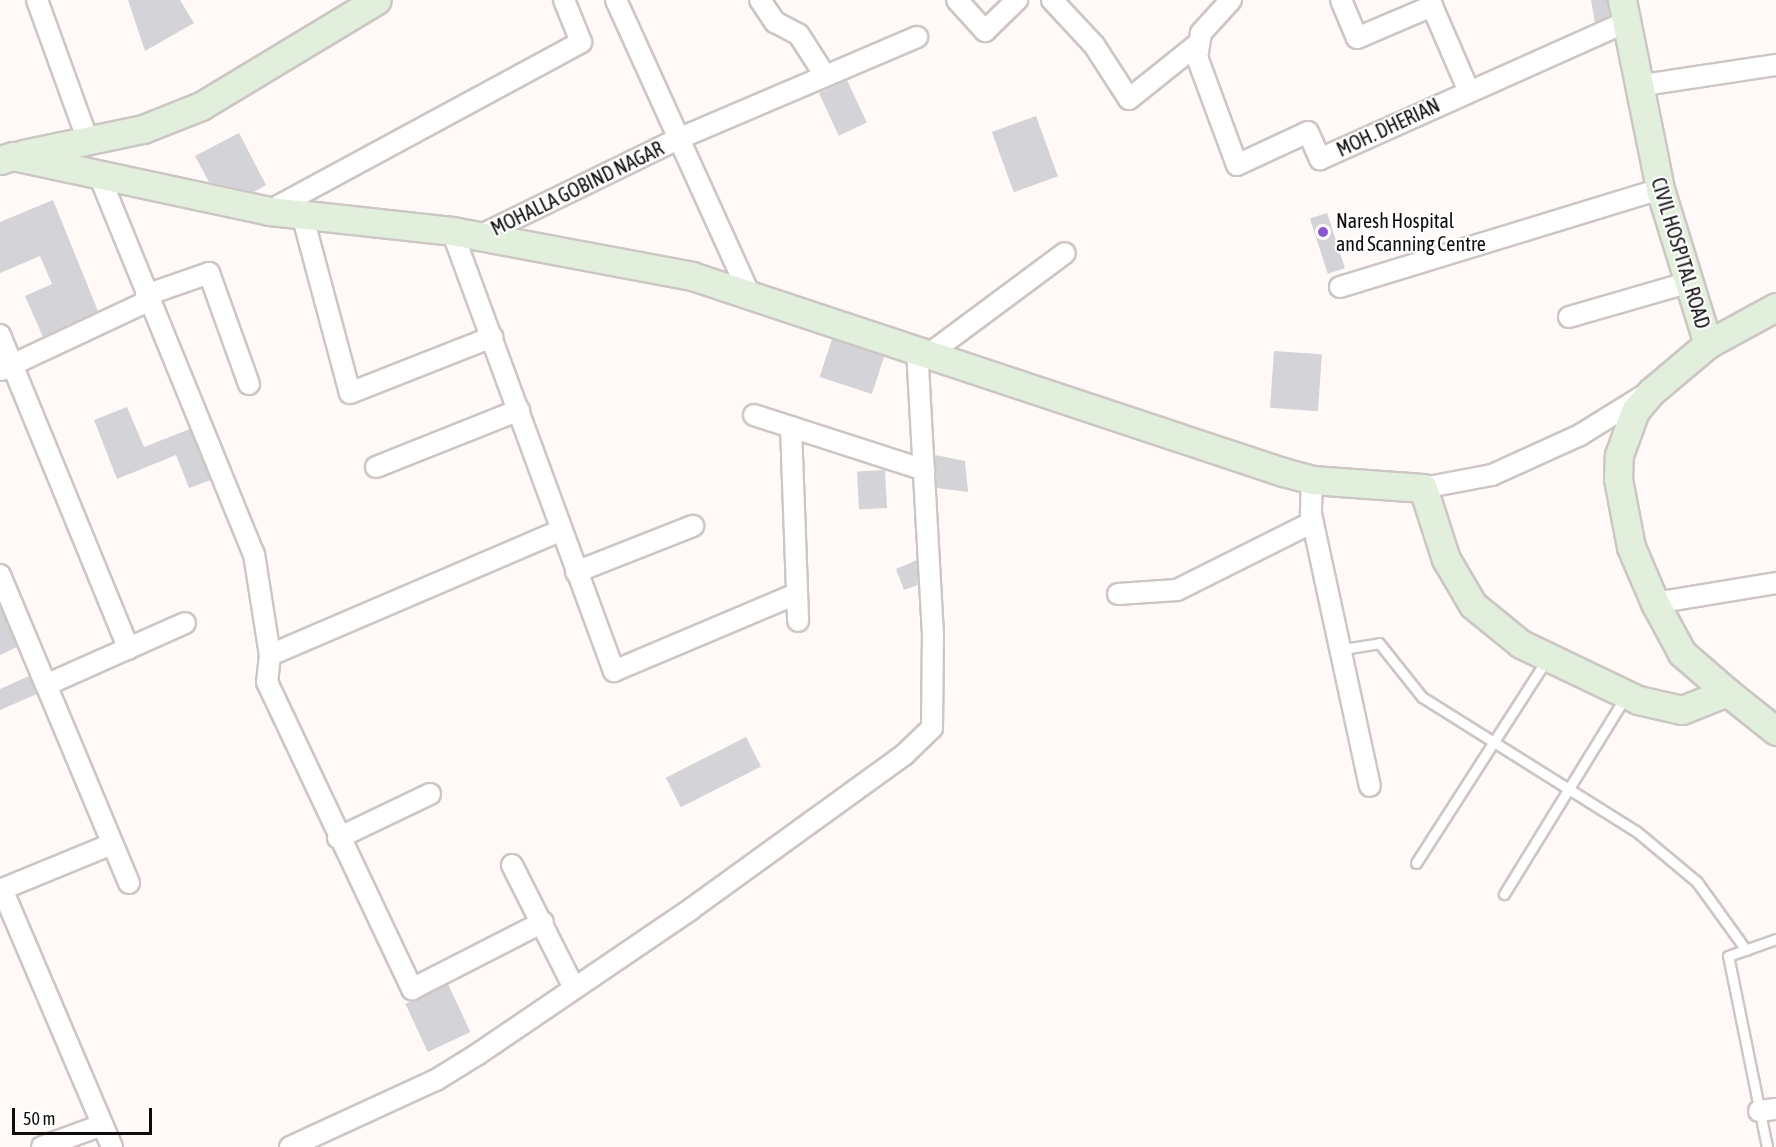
<!DOCTYPE html>
<style>
body{margin:0}
#map{position:relative;width:1776px;height:1147px;overflow:hidden;background:#fff9f7;font-family:"Asap Condensed",sans-serif}
div>[style]{position:absolute}
.building>*{inset:0;background:#d4d3d8;transform-origin:0 0}
.roads{filter:drop-shadow(2px 0 #ccc6c4) drop-shadow(-2px 0 #ccc6c4) drop-shadow(0 2px #ccc6c4) drop-shadow(0 -2px #ccc6c4)}
.lane>*{height:9px;margin:-4.5px;padding:0 4.5px;transform-origin:4.5px;border-radius:4.5px;background:#fff}
.street>*{height:20px;margin:-10px;padding:0 10px;transform-origin:10px;border-radius:10px;background:#fff}
.secondary>*{height:27px;margin:-13.5px;padding:0 13.5px;transform-origin:13.5px;border-radius:13.5px;background:#e2efdc}
.dots>*{width:16px;height:16px;translate:-50% -50%;box-sizing:border-box;border:3px solid #fff;border-radius:50%}
span{translate:-50% -50%;white-space:nowrap;text-align:center;line-height:1.15;-webkit-text-stroke:4.5px #fff;paint-order:stroke}
.street-label{font-size:20px;color:#0e0c0c}
.poi-label{font-size:20px;color:#0e0c0c}
.left{translate:0 -50%;text-align:left}
.scale{position:absolute;left:12px;top:1108px;width:140px;height:27px;box-sizing:border-box;border:3px solid #0e0c0c;border-top:0;padding-left:8px;font-size:18px;line-height:21px;white-space:nowrap;color:#0e0c0c;-webkit-text-stroke:4px #fff;paint-order:stroke}
</style>
<div id="map">
<div class="building">
<i style="clip-path:polygon(128px 0,180px 0,194px 23px,145px 51px)"></i>
<i style="clip-path:polygon(1591px 0,1607px 0,1609px 16px,1595px 23px)"></i>
<i style="left:847px;top:80px;width:47px;height:31px;rotate:65deg"></i>
<i style="left:1036px;top:116px;width:64px;height:47px;rotate:70deg"></i>
<i style="clip-path:polygon(239px 133px,266px 185px,254px 192px,209px 182px,195px 156px)"></i>
<i style="clip-path:polygon(53px 200px,98px 311px,43px 337px,25px 296px,52px 284px,40px 256px,0 273px,0 222px)"></i>
<i style="left:1327px;top:213px;width:58px;height:18px;rotate:72deg"></i>
<i style="left:832px;top:339px;width:55px;height:40px;rotate:18deg"></i>
<i style="left:1274px;top:351px;width:48px;height:57px;rotate:4deg"></i>
<i style="clip-path:polygon(127px 407px,144px 447px,190px 429px,211px 480px,189px 488px,176px 455px,117px 479px,94px 420px)"></i>
<i style="clip-path:polygon(935px 455px,965px 461px,968px 492px,937px 488px)"></i>
<i style="left:885px;top:470px;width:38px;height:28px;rotate:87deg"></i>
<i style="clip-path:polygon(917px 560px,918px 585px,904px 590px,896px 569px)"></i>
<i style="clip-path:polygon(0 606px,17px 647px,0 655px)"></i>
<i style="clip-path:polygon(29px 676px,37px 694px,0 710px,0 689px)"></i>
<i style="left:746px;top:737px;width:33px;height:90px;rotate:63deg"></i>
<i style="left:448px;top:984px;width:53px;height:47px;rotate:65deg"></i>
</div>
<div class="roads">
<div class="lane">
<i style="left:1343px;top:649px;width:36px;rotate:-9deg"></i>
<i style="left:1379px;top:643px;width:69px;rotate:51.5deg"></i>
<i style="left:1422px;top:697px;width:252px;rotate:32.1deg"></i>
<i style="left:1636px;top:831px;width:80px;rotate:39.9deg"></i>
<i style="left:1697px;top:882px;width:84px;rotate:54.2deg"></i>
<i style="left:1416px;top:863px;width:242px;rotate:-57.3deg"></i>
<i style="left:1504px;top:894px;width:231px;rotate:-58.4deg"></i>
<i style="left:1767px;top:1147px;width:195px;rotate:-101.5deg"></i>
<i style="left:1728px;top:956px;width:51px;rotate:-19.5deg"></i>
</div>
<div class="street">
<i style="left:37px;top:0;width:150px;rotate:70.1deg"></i>
<i style="left:616px;top:0;width:322px;rotate:65.6deg"></i>
<i style="left:760px;top:0;width:27px;rotate:56deg"></i>
<i style="left:775px;top:22px;width:27px;rotate:28deg"></i>
<i style="left:799px;top:35px;width:46px;rotate:57.3deg"></i>
<i style="left:957px;top:0;width:42px;rotate:47.9deg"></i>
<i style="left:985px;top:31px;width:45px;rotate:-44.1deg"></i>
<i style="left:1052px;top:0;width:62px;rotate:47deg"></i>
<i style="left:1094px;top:45px;width:64px;rotate:57.1deg"></i>
<i style="left:1129px;top:99px;width:90px;rotate:-38.7deg"></i>
<i style="left:1231px;top:0;width:45px;rotate:132.3deg"></i>
<i style="left:1201px;top:33px;width:24px;rotate:99deg"></i>
<i style="left:1197px;top:57px;width:115px;rotate:69.7deg"></i>
<i style="left:1237px;top:165px;width:78px;rotate:-24.9deg"></i>
<i style="left:1308px;top:132px;width:30px;rotate:66deg"></i>
<i style="left:1320px;top:159px;width:335px;rotate:-24.1deg"></i>
<i style="left:1341px;top:0;width:41px;rotate:67.2deg"></i>
<i style="left:1357px;top:38px;width:82px;rotate:-23.1deg"></i>
<i style="left:1432px;top:6px;width:90px;rotate:66.6deg"></i>
<i style="left:1637px;top:86px;width:141px;rotate:-8.6deg"></i>
<i style="left:99px;top:175px;width:409px;rotate:67.8deg"></i>
<i style="left:254px;top:554px;width:102px;rotate:81deg"></i>
<i style="left:270px;top:655px;width:27px;rotate:96deg"></i>
<i style="left:267px;top:682px;width:340px;rotate:64.7deg"></i>
<i style="left:412px;top:989px;width:147px;rotate:-27.1deg"></i>
<i style="left:269px;top:211px;width:355px;rotate:-28.4deg"></i>
<i style="left:581px;top:42px;width:45px;rotate:-112deg"></i>
<i style="left:302px;top:214px;width:185px;rotate:75deg"></i>
<i style="left:350px;top:393px;width:153px;rotate:-21.5deg"></i>
<i style="left:452px;top:231px;width:469px;rotate:69.8deg"></i>
<i style="left:614px;top:671px;width:198px;rotate:-22.9deg"></i>
<i style="left:475px;top:238px;width:226px;rotate:-26deg"></i>
<i style="left:678px;top:139px;width:260px;rotate:-23.1deg"></i>
<i style="left:1340px;top:287px;width:335px;rotate:-17deg"></i>
<i style="left:146px;top:295px;width:67px;rotate:-19.2deg"></i>
<i style="left:209px;top:273px;width:118px;rotate:70.2deg"></i>
<i style="left:1569px;top:317px;width:123px;rotate:-16.1deg"></i>
<i style="left:0;top:335px;width:339px;rotate:67.7deg"></i>
<i style="left:929px;top:354px;width:169px;rotate:-36.6deg"></i>
<i style="left:1px;top:370px;width:162px;rotate:-25.1deg"></i>
<i style="left:754px;top:415px;width:179px;rotate:17.9deg"></i>
<i style="left:791px;top:427px;width:194px;rotate:87.9deg"></i>
<i style="left:376px;top:467px;width:154px;rotate:-21.7deg"></i>
<i style="left:1312px;top:480px;width:34px;rotate:92deg"></i>
<i style="left:1311px;top:514px;width:278px;rotate:77.8deg"></i>
<i style="left:1423px;top:488px;width:70px;rotate:-10.7deg"></i>
<i style="left:1492px;top:475px;width:97px;rotate:-24.4deg"></i>
<i style="left:1580px;top:435px;width:74px;rotate:-31.8deg"></i>
<i style="left:576px;top:572px;width:126px;rotate:-21.5deg"></i>
<i style="left:0;top:575px;width:119px;rotate:67.3deg"></i>
<i style="left:1118px;top:594px;width:59px;rotate:-3.9deg"></i>
<i style="left:1177px;top:590px;width:152px;rotate:-26.6deg"></i>
<i style="left:1655px;top:603px;width:123px;rotate:-9.4deg"></i>
<i style="left:270px;top:655px;width:315px;rotate:-23.2deg"></i>
<i style="left:338px;top:838px;width:102px;rotate:-25.6deg"></i>
<i style="left:512px;top:865px;width:138px;rotate:63.2deg"></i>
<i style="left:129px;top:883px;width:215px;rotate:-112.7deg"></i>
<i style="left:46px;top:685px;width:152px;rotate:-24deg"></i>
<i style="left:2px;top:889px;width:280px;rotate:66.9deg"></i>
<i style="left:0;top:890px;width:121px;rotate:-22.3deg"></i>
<i style="left:1759px;top:1111px;width:17px;rotate:-7deg"></i>
<i style="left:42px;top:1147px;width:64px;rotate:-20.1deg"></i>
<i style="left:290px;top:1147px;width:161px;rotate:-24.7deg"></i>
<i style="left:436px;top:1080px;width:49px;rotate:-31.8deg"></i>
<i style="left:478px;top:1054px;width:258px;rotate:-34.2deg"></i>
<i style="left:691px;top:909px;width:263px;rotate:-35.9deg"></i>
<i style="left:904px;top:755px;width:39px;rotate:-44deg"></i>
<i style="left:932px;top:728px;width:93px;rotate:-89.4deg"></i>
<i style="left:933px;top:635px;width:284px;rotate:-93.2deg"></i>
</div>
<div class="secondary">
<i style="left:1622px;top:0;width:193px;rotate:78.6deg"></i>
<i style="left:1660px;top:189px;width:162px;rotate:72.8deg"></i>
<i style="left:23px;top:154px;width:123px;rotate:-11.8deg"></i>
<i style="left:143px;top:129px;width:62px;rotate:-21.6deg"></i>
<i style="left:201px;top:106px;width:205px;rotate:-31.1deg"></i>
<i style="left:0;top:160px;width:14px;rotate:-17deg"></i>
<i style="left:13px;top:156px;width:262px;rotate:12.1deg"></i>
<i style="left:269px;top:211px;width:184px;rotate:6.2deg"></i>
<i style="left:452px;top:231px;width:244px;rotate:10.6deg"></i>
<i style="left:692px;top:276px;width:623px;rotate:18.35deg"></i>
<i style="left:1283px;top:472px;width:30px;rotate:15deg"></i>
<i style="left:1312px;top:480px;width:111px;rotate:4.1deg"></i>
<i style="left:1423px;top:488px;width:75px;rotate:72.1deg"></i>
<i style="left:1446px;top:559px;width:53px;rotate:59.6deg"></i>
<i style="left:1473px;top:605px;width:62px;rotate:39.1deg"></i>
<i style="left:1521px;top:644px;width:130px;rotate:25.6deg"></i>
<i style="left:1638px;top:700px;width:45px;rotate:12.8deg"></i>
<i style="left:1682px;top:710px;width:48px;rotate:-21.8deg"></i>
<i style="left:1727px;top:692px;width:63px;rotate:38.5deg"></i>
<i style="left:1727px;top:692px;width:60px;rotate:-139.1deg"></i>
<i style="left:1682px;top:653px;width:57px;rotate:-118.4deg"></i>
<i style="left:1655px;top:603px;width:61px;rotate:-113.2deg"></i>
<i style="left:1631px;top:547px;width:69px;rotate:-100.8deg"></i>
<i style="left:1618px;top:479px;width:24px;rotate:-88deg"></i>
<i style="left:1619px;top:455px;width:47px;rotate:-70deg"></i>
<i style="left:1635px;top:411px;width:25px;rotate:-50deg"></i>
<i style="left:1651px;top:392px;width:75px;rotate:-40.1deg"></i>
<i style="left:1708px;top:344px;width:77px;rotate:-28.6deg"></i>
</div>
</div>
<div class="dots">
<i style="left:1323px;top:232px;background:#8d56ce"></i>
</div>
<div class="street-label">
<span style="left:1388px;top:127px;rotate:-25deg">MOH. DHERIAN</span>
<span style="left:577px;top:188px;rotate:-26deg">MOHALLA GOBIND NAGAR</span>
<span style="left:1681px;top:253px;rotate:73deg">CIVIL HOSPITAL ROAD</span>
</div>
<div class="poi-label">
<span class="left" style="left:1336px;top:232px">Naresh Hospital<br>and Scanning Centre</span>
</div>
<div class="scale">50 m</div>
</div>
